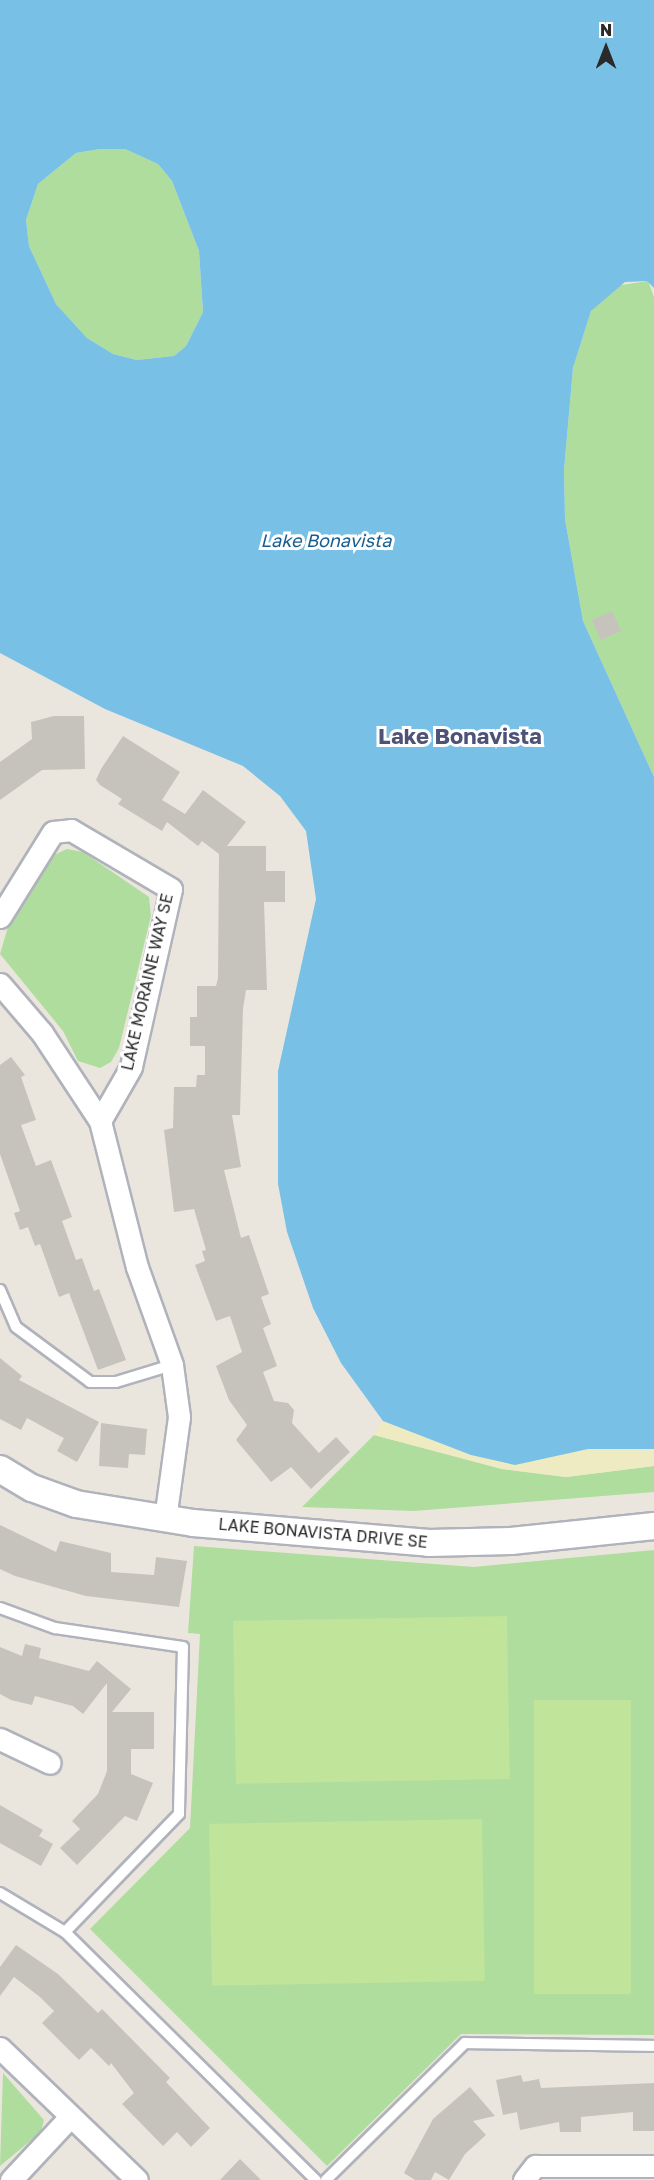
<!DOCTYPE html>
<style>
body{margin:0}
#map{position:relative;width:654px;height:2180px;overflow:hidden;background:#ebe6dd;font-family:"Golos Text",sans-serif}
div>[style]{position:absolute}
.green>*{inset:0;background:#afdd9d}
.sand>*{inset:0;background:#eeeac2}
.pitch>*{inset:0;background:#bfe49a;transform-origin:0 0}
.water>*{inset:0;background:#78c0e5}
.building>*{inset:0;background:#c6c3bc;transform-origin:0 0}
.roads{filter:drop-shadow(2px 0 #b0b2bc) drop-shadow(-2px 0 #b0b2bc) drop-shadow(0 2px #b0b2bc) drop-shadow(0 -2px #b0b2bc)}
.service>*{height:10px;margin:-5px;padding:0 5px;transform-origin:5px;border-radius:5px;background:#fff}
.minor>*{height:21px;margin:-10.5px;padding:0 10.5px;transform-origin:10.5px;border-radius:10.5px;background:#fff}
.tertiary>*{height:26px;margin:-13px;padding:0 13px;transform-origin:13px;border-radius:13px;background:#fff}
span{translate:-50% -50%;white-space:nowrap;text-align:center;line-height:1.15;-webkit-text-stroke:6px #fff;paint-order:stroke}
.street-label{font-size:16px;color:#2a2a2a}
.water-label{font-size:18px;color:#175e90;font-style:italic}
.district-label{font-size:22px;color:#4e5277;font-weight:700}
.north{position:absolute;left:576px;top:18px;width:60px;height:60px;-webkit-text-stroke:4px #fff;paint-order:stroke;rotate:0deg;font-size:16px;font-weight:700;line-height:24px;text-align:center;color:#2a2a2a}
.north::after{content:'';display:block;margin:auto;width:21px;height:27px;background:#2a2a2a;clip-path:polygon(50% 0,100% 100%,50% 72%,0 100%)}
</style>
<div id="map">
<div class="green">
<i style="clip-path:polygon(100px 149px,125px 149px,158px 164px,172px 181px,199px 251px,203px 312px,186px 346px,174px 356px,137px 360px,113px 354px,87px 338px,56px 304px,29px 246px,26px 220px,38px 184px,76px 153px)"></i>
<i style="clip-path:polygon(648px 281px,654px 297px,654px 777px,583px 621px,565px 519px,564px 470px,573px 368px,591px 311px,615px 286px)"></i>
<i style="clip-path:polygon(67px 849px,83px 852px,149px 897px,151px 916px,119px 1048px,111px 1062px,100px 1068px,78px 1061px,63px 1031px,0 954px,8px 927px,54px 855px)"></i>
<i style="clip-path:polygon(374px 1435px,502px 1469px,566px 1477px,654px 1466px,654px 1492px,414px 1511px,302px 1507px)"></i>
<i style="clip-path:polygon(194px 1546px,474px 1567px,654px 1550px,654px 2035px,461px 2034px,327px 2166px,90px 1929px,190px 1828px,200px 1634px,188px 1633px)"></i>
<i style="clip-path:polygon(3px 2073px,44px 2120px,41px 2132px,0 2166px)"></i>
</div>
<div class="sand">
<i style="clip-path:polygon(383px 1421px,471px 1455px,631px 1446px,642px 1452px,654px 1449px,654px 1466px,566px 1477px,502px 1469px,374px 1435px)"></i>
</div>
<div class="pitch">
<i style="left:507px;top:1616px;width:163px;height:274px;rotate:89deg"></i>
<i style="left:534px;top:1700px;width:97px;height:294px"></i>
<i style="left:482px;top:1819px;width:162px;height:273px;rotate:89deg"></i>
</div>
<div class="water">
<i style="clip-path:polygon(evenodd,0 0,654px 0,654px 288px,647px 281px,625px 282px,591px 311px,573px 368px,564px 470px,565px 519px,583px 621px,654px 777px,654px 1449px,588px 1449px,515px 1465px,471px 1455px,383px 1421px,341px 1363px,313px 1308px,287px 1232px,278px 1184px,278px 1071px,316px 899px,306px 831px,280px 796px,243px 766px,105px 709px,0 653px,0 0,100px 149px,125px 149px,158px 164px,172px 181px,199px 251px,203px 312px,186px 346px,174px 356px,137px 360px,113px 354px,87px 338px,56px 304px,29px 246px,26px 220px,38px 184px,76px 153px,100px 149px)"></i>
</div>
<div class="building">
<i style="left:612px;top:611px;width:22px;height:22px;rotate:66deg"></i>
<i style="clip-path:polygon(54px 716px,84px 716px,85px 769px,42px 770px,0 800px,0 762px,32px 739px,31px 722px)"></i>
<i style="clip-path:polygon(123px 736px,180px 772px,162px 800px,185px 814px,203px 790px,246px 822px,227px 846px,266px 846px,266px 871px,285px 871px,285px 902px,264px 902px,267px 990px,246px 990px,243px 1009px,240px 1115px,232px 1115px,241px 1167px,224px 1170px,241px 1238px,249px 1235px,269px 1294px,261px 1297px,271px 1324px,263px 1328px,277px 1366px,263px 1372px,274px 1401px,288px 1403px,294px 1410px,292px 1423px,319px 1453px,336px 1437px,350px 1452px,311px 1489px,291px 1467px,271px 1482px,236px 1440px,247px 1425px,229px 1400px,216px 1366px,242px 1352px,230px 1316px,216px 1321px,195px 1265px,205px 1261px,202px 1251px,206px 1250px,194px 1209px,174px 1212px,164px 1130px,173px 1128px,174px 1087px,196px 1087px,197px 1075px,205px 1075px,205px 1046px,190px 1046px,190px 1017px,197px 1017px,197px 986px,216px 986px,218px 978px,219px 854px,202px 841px,198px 846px,167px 822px,162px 831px,118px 804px,122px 799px,100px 785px,96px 780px,101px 769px)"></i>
<i style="clip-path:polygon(11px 1057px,25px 1075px,21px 1077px,36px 1120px,21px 1125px,36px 1166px,51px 1160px,72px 1217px,62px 1221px,76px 1260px,82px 1258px,94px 1291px,99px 1289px,126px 1360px,98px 1370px,69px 1293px,59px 1297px,40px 1244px,35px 1246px,28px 1227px,20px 1230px,14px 1213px,20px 1211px,0 1154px,0 1065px)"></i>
<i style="clip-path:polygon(0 1358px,22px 1376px,19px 1380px,99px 1422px,77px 1462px,57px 1451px,64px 1438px,60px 1436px,27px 1418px,21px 1430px,0 1419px)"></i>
<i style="clip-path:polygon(101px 1423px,147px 1429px,145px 1455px,129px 1454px,128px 1468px,99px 1466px)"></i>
<i style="clip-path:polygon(0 1525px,56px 1552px,60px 1541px,111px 1553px,111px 1572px,154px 1575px,156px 1557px,187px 1561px,179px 1607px,86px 1596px,15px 1576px,0 1569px)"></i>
<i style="clip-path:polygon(25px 1644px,41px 1648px,39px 1658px,89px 1671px,97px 1661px,131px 1689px,112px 1712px,154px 1712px,154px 1749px,131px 1749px,131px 1774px,153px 1783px,137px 1821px,125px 1816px,77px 1865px,60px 1848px,80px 1829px,72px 1821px,98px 1794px,107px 1771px,107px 1683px,83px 1714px,73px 1706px,35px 1696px,32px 1705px,11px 1700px,0 1694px,0 1647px,22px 1656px)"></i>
<i style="clip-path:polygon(0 1805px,43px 1830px,39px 1836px,53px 1844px,41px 1866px,0 1843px)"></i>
<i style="clip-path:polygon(16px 1945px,58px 1974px,98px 2013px,102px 2009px,170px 2078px,166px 2082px,210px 2128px,191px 2147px,177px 2132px,163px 2146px,122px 2104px,134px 2093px,111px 2063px,109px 2066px,91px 2048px,79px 2060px,42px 2023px,54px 2011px,40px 1997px,14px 1977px,0 1996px,0 1967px)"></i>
<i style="clip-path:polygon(521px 2075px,523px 2082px,539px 2079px,541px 2088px,654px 2083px,654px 2131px,633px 2131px,633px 2112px,581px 2117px,581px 2132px,560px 2132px,559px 2122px,520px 2130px,517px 2112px,503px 2115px,496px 2080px)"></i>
<i style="clip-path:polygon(470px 2087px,495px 2116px,473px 2121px,486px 2135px,465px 2154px,449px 2180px,435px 2172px,431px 2180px,415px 2180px,404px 2173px,433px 2119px)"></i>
<i style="clip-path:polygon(240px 2159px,261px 2180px,220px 2180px)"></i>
</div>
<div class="roads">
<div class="service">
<i style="left:0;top:1290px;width:40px;rotate:66.6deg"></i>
<i style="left:16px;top:1327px;width:92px;rotate:36.6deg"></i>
<i style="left:90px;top:1382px;width:26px"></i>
<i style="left:116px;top:1382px;width:59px;rotate:-16.9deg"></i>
<i style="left:0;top:1608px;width:59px;rotate:20deg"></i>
<i style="left:55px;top:1628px;width:129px;rotate:8.4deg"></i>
<i style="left:183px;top:1647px;width:167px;rotate:91.4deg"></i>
<i style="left:179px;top:1814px;width:164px;rotate:134deg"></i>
<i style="left:0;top:1893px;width:76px;rotate:31deg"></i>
<i style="left:65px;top:1932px;width:353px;rotate:44.7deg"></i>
<i style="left:326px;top:2180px;width:195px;rotate:-44.6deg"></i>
<i style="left:465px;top:2043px;width:189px;rotate:0.9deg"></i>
</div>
<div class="minor">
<i style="left:0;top:917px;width:100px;rotate:-58.1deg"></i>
<i style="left:53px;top:832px;width:18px;rotate:-6deg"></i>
<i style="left:71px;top:830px;width:116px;rotate:30.5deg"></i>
<i style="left:171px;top:889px;width:182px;rotate:102.7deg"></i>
<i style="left:131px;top:1067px;width:62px;rotate:119.9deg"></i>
<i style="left:0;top:984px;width:65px;rotate:49.4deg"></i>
<i style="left:42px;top:1033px;width:105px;rotate:56.6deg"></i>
<i style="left:100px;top:1121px;width:151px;rotate:75.8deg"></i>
<i style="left:137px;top:1267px;width:104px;rotate:70.3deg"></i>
<i style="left:172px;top:1365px;width:52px;rotate:82.3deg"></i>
<i style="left:179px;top:1417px;width:103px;rotate:97.8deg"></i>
<i style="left:0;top:1739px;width:55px;rotate:25.6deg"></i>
<i style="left:0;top:2048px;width:190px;rotate:43.9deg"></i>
<i style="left:11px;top:2180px;width:85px;rotate:-46.9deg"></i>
<i style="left:524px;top:2180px;width:18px;rotate:-52deg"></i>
<i style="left:535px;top:2166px;width:119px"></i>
</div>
<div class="tertiary">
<i style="left:0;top:1469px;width:37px;rotate:31deg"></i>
<i style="left:32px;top:1488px;width:47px;rotate:20deg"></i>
<i style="left:76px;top:1504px;width:119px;rotate:9.2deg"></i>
<i style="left:193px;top:1523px;width:237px;rotate:4.8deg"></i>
<i style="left:429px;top:1543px;width:82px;rotate:-1.4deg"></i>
<i style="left:511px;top:1541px;width:144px;rotate:-6deg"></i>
</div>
</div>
<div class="street-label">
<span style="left:147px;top:982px;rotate:-77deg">LAKE MORAINE WAY SE</span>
<span style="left:323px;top:1533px;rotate:5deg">LAKE BONAVISTA DRIVE SE</span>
</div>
<div class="water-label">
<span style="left:326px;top:540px">Lake Bonavista</span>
</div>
<div class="district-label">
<span style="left:460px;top:736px">Lake Bonavista</span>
</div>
<div class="north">N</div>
</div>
